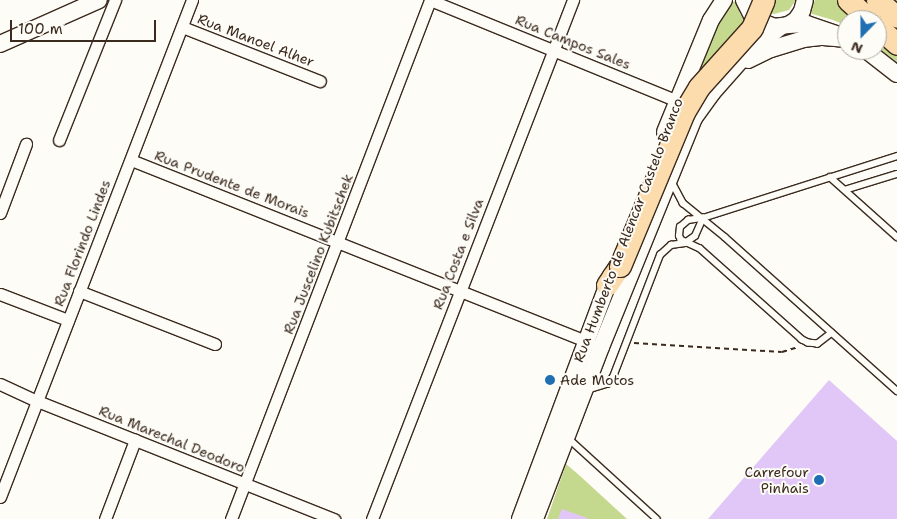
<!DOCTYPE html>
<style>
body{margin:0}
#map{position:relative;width:897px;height:519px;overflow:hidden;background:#fdfcf7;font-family:"Shantell Sans",sans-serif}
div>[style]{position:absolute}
.green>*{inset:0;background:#c5d98e}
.building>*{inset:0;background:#e1c7f7}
.path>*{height:2px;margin-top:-1px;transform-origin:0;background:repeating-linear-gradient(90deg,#3b2a1e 0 5px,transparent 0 9px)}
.roads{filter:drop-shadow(1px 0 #3b2a1e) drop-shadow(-1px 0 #3b2a1e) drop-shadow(0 1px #3b2a1e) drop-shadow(0 -1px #3b2a1e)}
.lane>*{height:5.5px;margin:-2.75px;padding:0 2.75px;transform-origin:2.75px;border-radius:2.75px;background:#fdfcf7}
.street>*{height:11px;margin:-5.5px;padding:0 5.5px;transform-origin:5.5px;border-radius:5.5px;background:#fdfcf7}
.secondary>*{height:16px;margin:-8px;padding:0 8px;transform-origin:8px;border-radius:8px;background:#fdfcf7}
.highway>*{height:21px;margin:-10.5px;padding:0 10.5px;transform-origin:10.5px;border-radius:10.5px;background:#fcdcac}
.bridges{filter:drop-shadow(1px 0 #3b2a1e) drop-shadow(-1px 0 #3b2a1e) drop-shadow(0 1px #3b2a1e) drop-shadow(0 -1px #3b2a1e)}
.highway-bridge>*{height:21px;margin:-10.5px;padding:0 10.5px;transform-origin:10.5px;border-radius:10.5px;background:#fcdcac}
.dots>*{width:14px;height:14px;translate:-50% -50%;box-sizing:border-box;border:2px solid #fdfcf7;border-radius:50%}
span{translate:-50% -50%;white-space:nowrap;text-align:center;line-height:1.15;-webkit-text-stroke:4px #fdfcf7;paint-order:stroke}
.street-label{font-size:14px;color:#3b2a1e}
.poi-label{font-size:14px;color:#3b2a1e}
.left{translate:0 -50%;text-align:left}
.right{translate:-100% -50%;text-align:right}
.north{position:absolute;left:837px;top:10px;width:50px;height:50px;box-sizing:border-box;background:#fdfcf7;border:1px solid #afa8a0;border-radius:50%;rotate:202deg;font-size:14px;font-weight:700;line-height:20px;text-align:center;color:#3b2a1e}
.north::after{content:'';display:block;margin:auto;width:18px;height:22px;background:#1f6fb2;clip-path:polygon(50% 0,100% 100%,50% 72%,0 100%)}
.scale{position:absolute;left:10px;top:20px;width:146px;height:22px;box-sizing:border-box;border:2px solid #3b2a1e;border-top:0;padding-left:6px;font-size:15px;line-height:18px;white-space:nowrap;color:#3b2a1e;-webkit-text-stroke:4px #fdfcf7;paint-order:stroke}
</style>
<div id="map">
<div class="green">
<i style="clip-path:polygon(755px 0,796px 0,789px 10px,774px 14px,769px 13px)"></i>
<i style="clip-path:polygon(815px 0,897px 0,897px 62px,877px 47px,877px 20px,847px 20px,847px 26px,833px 20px,809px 13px)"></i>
<i style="clip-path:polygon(729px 1px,737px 2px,740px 14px,748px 25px,690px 92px,718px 21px)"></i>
<i style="clip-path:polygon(566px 464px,579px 475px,627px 519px,547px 519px)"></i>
</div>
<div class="building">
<i style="clip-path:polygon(829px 380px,897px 441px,897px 519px,708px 519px)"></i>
<i style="clip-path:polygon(562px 509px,587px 518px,587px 519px,558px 519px)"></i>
</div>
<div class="path">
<i style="left:634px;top:343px;width:148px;rotate:3.5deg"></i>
<i style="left:782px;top:352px;width:17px;rotate:-17deg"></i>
</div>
<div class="roads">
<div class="lane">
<i style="left:830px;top:177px;width:90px;rotate:41.8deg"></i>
<i style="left:672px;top:182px;width:24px;rotate:62deg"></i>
<i style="left:683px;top:203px;width:54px;rotate:39deg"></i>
<i style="left:725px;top:237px;width:231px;rotate:41.8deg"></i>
<i style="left:845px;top:190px;width:54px;rotate:-17.1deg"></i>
<i style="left:832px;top:333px;width:18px;rotate:142deg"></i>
<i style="left:818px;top:344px;width:10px;rotate:-174deg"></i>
<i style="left:808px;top:343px;width:7px;rotate:-153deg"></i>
<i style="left:802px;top:340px;width:137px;rotate:-138.3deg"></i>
<i style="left:700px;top:249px;width:21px;rotate:-155deg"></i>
<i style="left:681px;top:240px;width:4px;rotate:-117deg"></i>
<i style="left:679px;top:236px;width:9px;rotate:-84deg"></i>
<i style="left:680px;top:227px;width:11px;rotate:-41deg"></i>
<i style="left:688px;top:220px;width:15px;rotate:-8deg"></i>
<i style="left:703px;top:218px;width:204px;rotate:-17.7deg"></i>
<i style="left:587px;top:390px;width:21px;rotate:-17deg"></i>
<i style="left:607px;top:384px;width:9px;rotate:-49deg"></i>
<i style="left:613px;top:377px;width:131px;rotate:-68.9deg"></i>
<i style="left:660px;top:255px;width:15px;rotate:-42deg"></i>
<i style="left:671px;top:245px;width:14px;rotate:-8deg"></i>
<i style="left:685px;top:243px;width:12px;rotate:-35deg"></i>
<i style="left:695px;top:236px;width:20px;rotate:-66deg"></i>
<i style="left:568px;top:438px;width:120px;rotate:42.3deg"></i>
</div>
<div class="street">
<i style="left:430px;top:0;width:267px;rotate:22.2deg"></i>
<i style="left:182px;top:27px;width:148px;rotate:21.4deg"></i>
<i style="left:59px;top:140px;width:151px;rotate:-68.2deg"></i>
<i style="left:131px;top:160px;width:495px;rotate:21.7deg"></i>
<i style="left:0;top:213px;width:74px;rotate:-69.4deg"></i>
<i style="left:79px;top:291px;width:146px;rotate:21.3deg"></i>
<i style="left:0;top:294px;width:73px;rotate:20.9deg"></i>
<i style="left:0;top:384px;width:41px;rotate:24.7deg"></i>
<i style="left:37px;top:401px;width:320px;rotate:21.7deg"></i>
<i style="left:0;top:497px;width:533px;rotate:-68.88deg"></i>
<i style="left:105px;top:519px;width:85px;rotate:-69.2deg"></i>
<i style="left:231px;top:519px;width:556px;rotate:-69.02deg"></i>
<i style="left:372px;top:519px;width:557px;rotate:-68.83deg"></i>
</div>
<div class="secondary">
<i style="left:744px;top:0;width:20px;rotate:63deg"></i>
<i style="left:753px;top:18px;width:23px;rotate:23deg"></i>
<i style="left:774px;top:27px;width:14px;rotate:-8deg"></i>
<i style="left:788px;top:25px;width:9px;rotate:-32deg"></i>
<i style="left:796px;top:20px;width:11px;rotate:-56deg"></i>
<i style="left:802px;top:11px;width:11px;rotate:-75deg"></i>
<i style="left:788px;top:25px;width:19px;rotate:-3deg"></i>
<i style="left:807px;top:24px;width:31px;rotate:19deg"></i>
<i style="left:0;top:44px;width:108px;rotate:-24deg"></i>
<i style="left:866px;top:50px;width:39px;rotate:38deg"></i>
<i style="left:748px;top:60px;width:25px;rotate:-26deg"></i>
<i style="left:771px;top:49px;width:34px;rotate:-17deg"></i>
<i style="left:803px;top:39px;width:20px;rotate:-6deg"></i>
<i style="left:823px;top:37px;width:24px;rotate:5deg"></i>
<i style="left:665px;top:132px;width:121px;rotate:-67.7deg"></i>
<i style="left:711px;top:20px;width:24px;rotate:-57deg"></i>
<i style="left:520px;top:519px;width:260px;rotate:-69.5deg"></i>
<i style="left:535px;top:519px;width:184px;rotate:-69deg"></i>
<i style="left:601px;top:347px;width:247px;rotate:-67.9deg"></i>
<i style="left:694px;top:118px;width:31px;rotate:-54deg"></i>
<i style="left:712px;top:93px;width:57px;rotate:-48.5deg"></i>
<i style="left:750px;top:50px;width:39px;rotate:-37deg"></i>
</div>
<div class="highway">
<i style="left:848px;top:0;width:30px;rotate:42deg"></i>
<i style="left:877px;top:0;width:26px;rotate:40deg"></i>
<i style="left:877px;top:26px;width:27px;rotate:42deg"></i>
<i style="left:607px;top:285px;width:23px;rotate:-56deg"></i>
</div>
</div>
<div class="bridges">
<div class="highway-bridge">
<i style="left:620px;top:266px;width:167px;rotate:-67.4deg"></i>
<i style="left:684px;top:112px;width:29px;rotate:-59deg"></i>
<i style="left:699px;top:87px;width:79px;rotate:-48.1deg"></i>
<i style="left:752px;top:28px;width:30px;rotate:-67deg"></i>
</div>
</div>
<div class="dots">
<i style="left:550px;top:380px;background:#1f6fb2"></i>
<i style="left:819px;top:480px;background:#1f6fb2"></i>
</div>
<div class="street-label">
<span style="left:256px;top:40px;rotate:21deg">Rua Manoel Alher</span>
<span style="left:573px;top:42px;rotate:22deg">Rua Campos Sales</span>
<span style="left:232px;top:184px;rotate:21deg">Rua Prudente de Morais</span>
<span style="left:628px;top:230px;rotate:-69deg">Rua Humberto de Alencar Castelo Branco</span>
<span style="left:82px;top:243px;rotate:-69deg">Rua Florindo Lindes</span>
<span style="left:318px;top:254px;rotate:-69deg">Rua Juscelino Kubitschek</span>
<span style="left:458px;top:254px;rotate:-69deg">Rua Costa e Silva</span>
<span style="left:172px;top:439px;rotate:22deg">Rua Marechal Deodoro</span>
</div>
<div class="poi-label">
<span class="left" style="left:560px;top:380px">Ade Motos</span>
<span class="right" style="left:809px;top:480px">Carrefour<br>Pinhais</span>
</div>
<div class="north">N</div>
<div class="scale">100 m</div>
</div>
